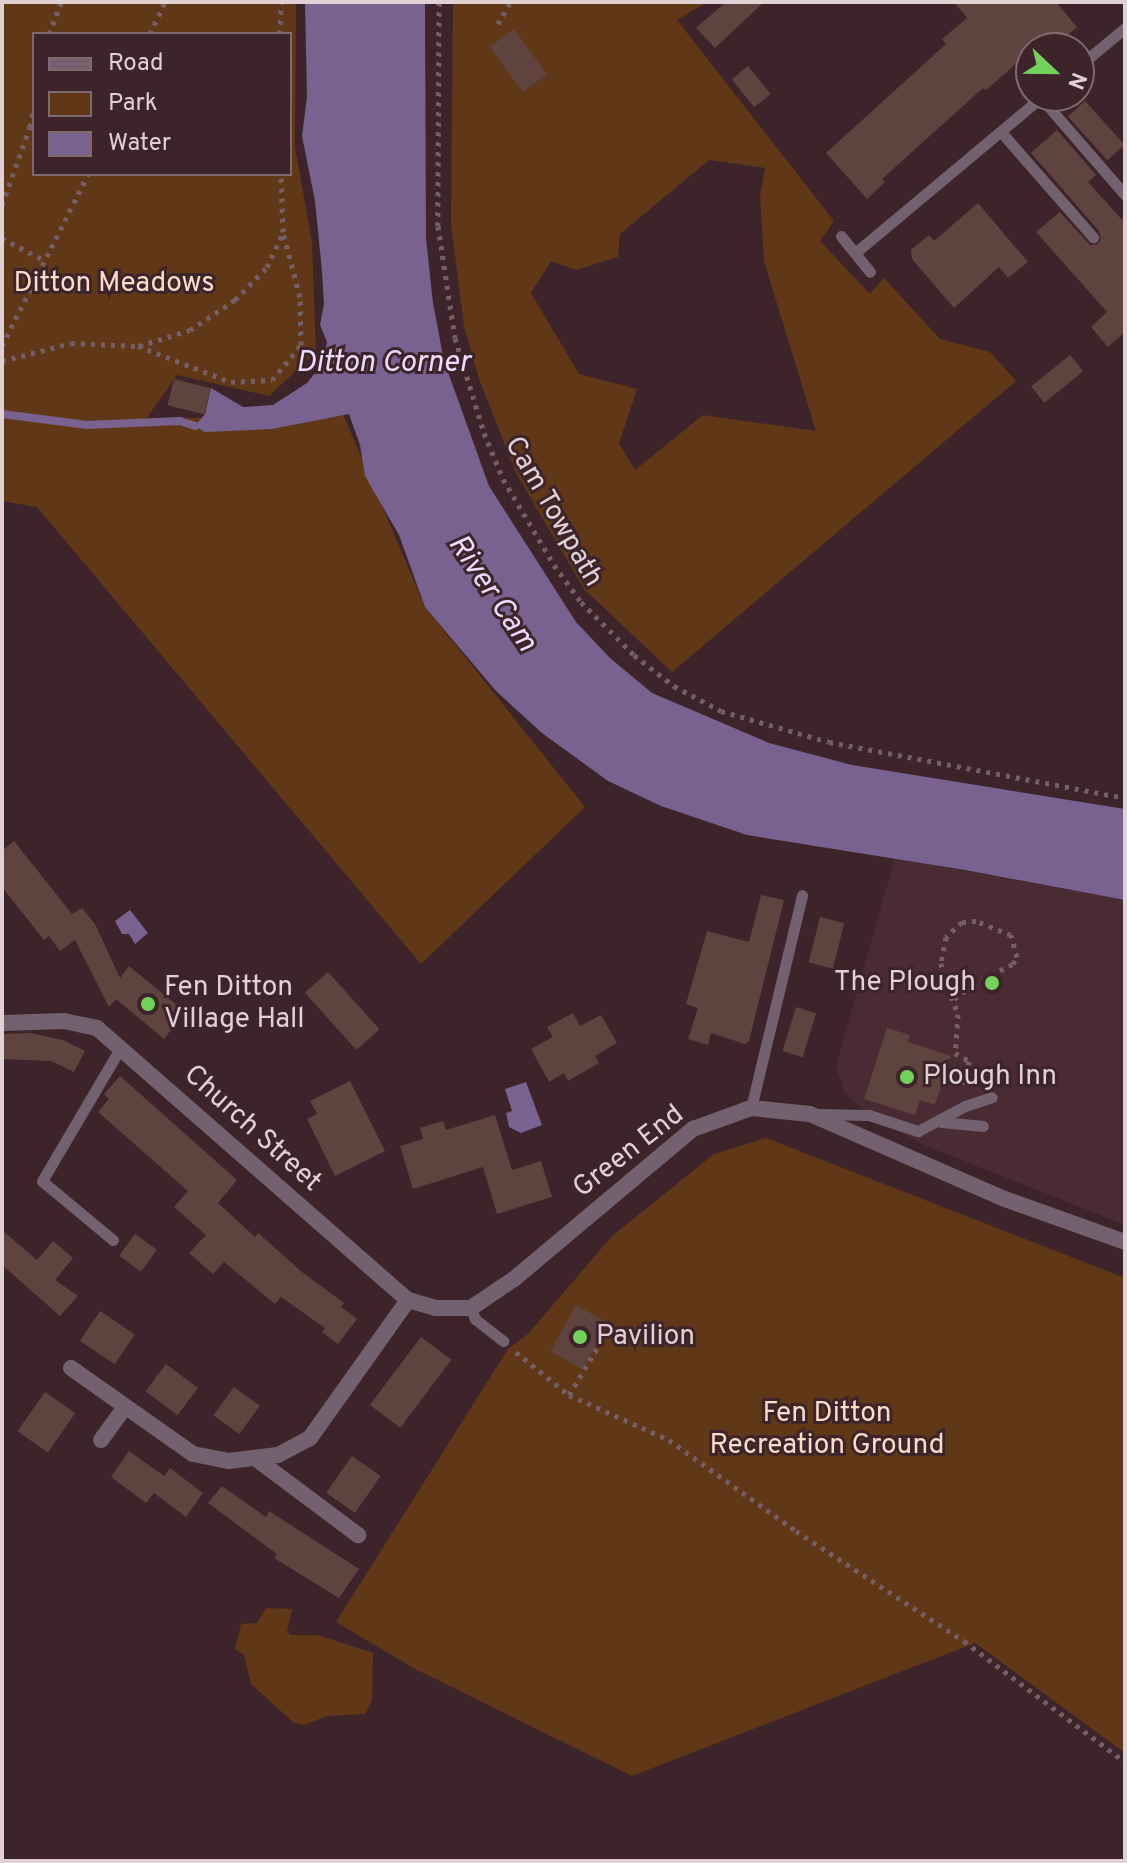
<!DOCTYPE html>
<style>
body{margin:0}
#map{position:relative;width:1127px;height:1863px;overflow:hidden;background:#3d242b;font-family:Overpass,sans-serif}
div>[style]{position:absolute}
.built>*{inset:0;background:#4b2b33}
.green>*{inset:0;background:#603817}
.water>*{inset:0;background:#79628f}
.stream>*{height:8px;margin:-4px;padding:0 4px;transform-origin:4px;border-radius:4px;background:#79628f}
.building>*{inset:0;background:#5f433f;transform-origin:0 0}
.path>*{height:5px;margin-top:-2.5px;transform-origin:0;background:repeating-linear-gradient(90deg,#755f65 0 4px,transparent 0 10px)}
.lane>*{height:11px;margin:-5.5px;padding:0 5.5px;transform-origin:5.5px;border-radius:5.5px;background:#74616f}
.street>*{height:16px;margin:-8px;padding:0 8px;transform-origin:8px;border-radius:8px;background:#74616f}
.dots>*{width:22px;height:22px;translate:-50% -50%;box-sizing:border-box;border:4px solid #3d242b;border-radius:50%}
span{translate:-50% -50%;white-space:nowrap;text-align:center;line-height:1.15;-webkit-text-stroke:6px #3d242b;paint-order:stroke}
.park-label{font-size:28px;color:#f9ddc9}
.street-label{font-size:28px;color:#e1d0d4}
.poi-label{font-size:28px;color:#e1d0d4}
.right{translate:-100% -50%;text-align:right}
.left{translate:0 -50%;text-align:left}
.water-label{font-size:30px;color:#ebddfb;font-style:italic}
.frame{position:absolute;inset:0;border:4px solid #e1d0d4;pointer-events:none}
.legend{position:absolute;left:32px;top:32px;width:260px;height:144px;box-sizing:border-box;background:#3d242b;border:2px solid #7f696f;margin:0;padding:10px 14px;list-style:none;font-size:24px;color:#e1d0d4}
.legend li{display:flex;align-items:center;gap:16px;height:40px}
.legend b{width:40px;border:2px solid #7f696f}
.north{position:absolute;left:1015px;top:32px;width:80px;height:80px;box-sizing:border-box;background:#3d242b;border:2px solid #7f696f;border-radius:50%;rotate:112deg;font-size:22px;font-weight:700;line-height:32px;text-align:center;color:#e1d0d4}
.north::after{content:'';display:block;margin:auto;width:28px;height:36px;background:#73d25c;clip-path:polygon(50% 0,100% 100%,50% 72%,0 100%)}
</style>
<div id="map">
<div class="built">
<i style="clip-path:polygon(895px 858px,1125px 900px,1125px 1225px,924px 1145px,869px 1115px,845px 1093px,836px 1066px)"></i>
</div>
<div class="green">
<i style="clip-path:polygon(evenodd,2px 2px,296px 2px,295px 147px,312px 242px,316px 352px,269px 396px,177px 375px,146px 419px,343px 414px,425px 607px,585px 807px,421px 964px,37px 507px,2px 501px,2px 2px,34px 34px,290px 34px,290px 174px,34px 174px,34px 34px)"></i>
<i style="clip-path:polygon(evenodd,453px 2px,707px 2px,677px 20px,834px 221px,820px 241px,870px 294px,884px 278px,940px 339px,990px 352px,1016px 381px,672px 672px,584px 589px,516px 473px,479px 379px,464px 326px,451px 223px,453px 2px,709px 160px,765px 168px,760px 197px,764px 261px,816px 431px,703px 415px,635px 470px,619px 443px,637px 389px,579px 374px,531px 293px,551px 261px,576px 270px,618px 257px,620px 234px,709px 160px)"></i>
<i style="clip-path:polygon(766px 1138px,1125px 1278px,1125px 1753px,975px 1643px,632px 1776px,415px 1669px,336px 1622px,508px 1349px,528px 1334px,612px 1236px,714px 1154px)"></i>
<i style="clip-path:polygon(266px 1608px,292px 1609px,287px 1632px,291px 1635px,318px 1635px,373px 1653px,372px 1700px,365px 1714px,327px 1716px,304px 1725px,293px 1722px,251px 1684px,244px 1655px,235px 1649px,241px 1624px,257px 1623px)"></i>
</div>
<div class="water">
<i style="clip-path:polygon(305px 2px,425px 2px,426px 238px,433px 303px,444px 361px,489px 486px,576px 622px,610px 658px,652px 693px,769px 743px,852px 765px,1125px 809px,1125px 900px,965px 870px,747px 835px,661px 806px,608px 781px,542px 733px,496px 691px,425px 607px,399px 535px,365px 476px,360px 445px,349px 414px,272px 429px,205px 432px,195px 426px,205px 414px,211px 388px,243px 407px,273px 405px,307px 383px,323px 363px,327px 342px,320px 325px,324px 304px,322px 271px,315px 201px,302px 136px,307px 97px)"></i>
<i style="clip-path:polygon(130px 910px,148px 933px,135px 944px,129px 934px,122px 934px,115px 921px)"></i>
<i style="clip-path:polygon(526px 1082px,542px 1125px,521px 1133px,509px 1127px,506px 1113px,512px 1111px,505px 1089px)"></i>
</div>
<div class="stream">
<i style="left:2px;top:414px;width:86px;rotate:7.4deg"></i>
<i style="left:87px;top:425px;width:93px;rotate:-2.5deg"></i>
<i style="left:180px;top:421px;width:16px;rotate:18deg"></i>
</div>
<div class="building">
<i style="clip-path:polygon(726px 2px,764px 2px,715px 48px,696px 28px)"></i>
<i style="clip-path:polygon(954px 2px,1056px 2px,1077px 27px,1056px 45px,1046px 33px,1007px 72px,986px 90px,983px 88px,882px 179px,885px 182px,867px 199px,826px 153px,946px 44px,942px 39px,967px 18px)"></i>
<i style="left:514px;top:29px;width:56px;height:30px;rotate:54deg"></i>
<i style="left:748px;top:66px;width:36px;height:21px;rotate:51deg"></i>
<i style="left:1085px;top:101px;width:59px;height:23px;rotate:48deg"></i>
<i style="clip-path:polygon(1057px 130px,1096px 175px,1088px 182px,1125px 223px,1125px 332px,1108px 347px,1091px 327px,1107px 312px,1036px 232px,1060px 212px,1090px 245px,1098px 244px,1101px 239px,1099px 231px,1031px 153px)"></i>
<i style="clip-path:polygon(978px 203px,1028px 262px,1008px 278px,999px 267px,954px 308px,912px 259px,911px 250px,929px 235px,934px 241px)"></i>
<i style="left:1070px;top:355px;width:21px;height:50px;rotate:51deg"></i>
<i style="left:174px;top:379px;width:38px;height:27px;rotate:14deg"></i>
<i style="clip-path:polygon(14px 841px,72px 914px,82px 908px,95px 924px,120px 978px,129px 966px,185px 1012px,164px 1039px,116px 999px,109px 1007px,75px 940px,60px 951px,49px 936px,44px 940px,2px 887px,2px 851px)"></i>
<i style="clip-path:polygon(761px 895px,784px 900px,749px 1041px,745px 1044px,711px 1033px,708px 1045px,688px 1039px,698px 1008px,686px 1004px,707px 931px,749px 942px)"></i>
<i style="left:820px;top:917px;width:25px;height:47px;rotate:14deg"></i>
<i style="left:328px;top:972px;width:77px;height:31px;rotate:48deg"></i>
<i style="left:796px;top:1007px;width:21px;height:46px;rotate:17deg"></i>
<i style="clip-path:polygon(573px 1013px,580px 1026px,601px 1015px,617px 1043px,595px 1056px,599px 1063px,568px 1081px,564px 1073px,549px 1082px,531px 1049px,553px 1037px,547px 1027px)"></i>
<i style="clip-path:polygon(887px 1028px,910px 1035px,908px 1042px,951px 1056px,935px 1105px,920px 1100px,915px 1115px,864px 1099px)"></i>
<i style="clip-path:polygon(30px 1033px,63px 1040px,85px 1051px,74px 1072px,51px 1061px,2px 1059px,2px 1034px)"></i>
<i style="clip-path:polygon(120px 1076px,237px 1180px,218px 1203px,255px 1237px,258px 1233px,302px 1272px,344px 1303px,341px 1307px,357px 1319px,338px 1344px,322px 1332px,325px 1328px,281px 1297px,275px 1304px,224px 1262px,213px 1274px,189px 1253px,206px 1235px,174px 1207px,188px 1191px,98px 1112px,109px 1099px,104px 1094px)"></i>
<i style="clip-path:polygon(350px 1081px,385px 1151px,335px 1176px,307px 1119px,317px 1114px,310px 1101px)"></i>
<i style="clip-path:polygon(495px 1115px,512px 1170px,541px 1161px,552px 1197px,497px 1214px,483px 1167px,413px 1189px,400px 1146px,423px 1139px,420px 1128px,443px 1121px,446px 1130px)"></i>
<i style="clip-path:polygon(2px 1230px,37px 1260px,53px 1241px,73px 1258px,55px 1280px,78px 1296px,60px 1316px,2px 1265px)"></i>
<i style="left:135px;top:1234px;width:27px;height:27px;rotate:36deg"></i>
<i style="left:576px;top:1305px;width:37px;height:53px;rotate:29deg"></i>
<i style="left:100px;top:1311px;width:42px;height:36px;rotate:34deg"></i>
<i style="left:421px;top:1337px;width:38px;height:85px;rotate:37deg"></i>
<i style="left:166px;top:1364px;width:40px;height:34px;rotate:37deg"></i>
<i style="left:234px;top:1387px;width:32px;height:35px;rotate:36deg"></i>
<i style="left:45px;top:1392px;width:37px;height:48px;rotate:35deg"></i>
<i style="clip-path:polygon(129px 1451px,164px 1476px,170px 1468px,203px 1493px,186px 1517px,154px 1493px,146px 1503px,111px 1477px)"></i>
<i style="left:352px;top:1456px;width:35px;height:45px;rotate:35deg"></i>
<i style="clip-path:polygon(222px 1486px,266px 1517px,269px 1511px,359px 1569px,339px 1598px,274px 1558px,277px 1554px,208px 1503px)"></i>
</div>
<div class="path">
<i style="left:439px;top:2px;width:224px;rotate:90.3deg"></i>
<i style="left:438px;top:226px;width:113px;rotate:81.4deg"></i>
<i style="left:455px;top:338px;width:99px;rotate:73deg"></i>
<i style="left:484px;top:433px;width:50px;rotate:67.6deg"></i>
<i style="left:503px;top:479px;width:100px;rotate:59.3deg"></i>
<i style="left:554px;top:565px;width:46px;rotate:53.9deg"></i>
<i style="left:581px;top:602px;width:75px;rotate:45deg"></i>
<i style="left:634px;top:655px;width:51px;rotate:37.8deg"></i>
<i style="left:674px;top:686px;width:53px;rotate:28deg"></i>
<i style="left:721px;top:711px;width:112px;rotate:16deg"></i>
<i style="left:829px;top:742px;width:301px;rotate:10.7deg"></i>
<i style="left:498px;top:24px;width:25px;rotate:-61deg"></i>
<i style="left:49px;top:34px;width:34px;rotate:-69deg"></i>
<i style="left:150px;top:34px;width:35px;rotate:-65deg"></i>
<i style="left:280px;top:34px;width:32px;rotate:-88deg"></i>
<i style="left:2px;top:205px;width:83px;rotate:-70.3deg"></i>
<i style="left:30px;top:127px;width:21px;rotate:-79deg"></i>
<i style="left:2px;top:238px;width:49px;rotate:28.1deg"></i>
<i style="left:2px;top:346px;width:192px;rotate:-63.4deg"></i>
<i style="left:139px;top:346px;width:53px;rotate:-17.4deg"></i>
<i style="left:190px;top:330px;width:54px;rotate:-33.7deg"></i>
<i style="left:235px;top:300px;width:46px;rotate:-45.9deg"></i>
<i style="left:267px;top:267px;width:38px;rotate:-65deg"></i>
<i style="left:2px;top:361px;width:71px;rotate:-14.6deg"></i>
<i style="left:71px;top:343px;width:67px;rotate:2.6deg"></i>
<i style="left:138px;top:346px;width:100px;rotate:21.2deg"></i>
<i style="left:231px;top:382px;width:41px;rotate:-2.8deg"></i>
<i style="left:272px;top:380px;width:45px;rotate:-50.4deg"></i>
<i style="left:301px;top:345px;width:48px;rotate:-91.2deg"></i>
<i style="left:300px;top:297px;width:67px;rotate:-104.7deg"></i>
<i style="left:283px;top:232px;width:58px;rotate:-92deg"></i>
<i style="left:954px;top:999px;width:24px;rotate:-38deg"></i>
<i style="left:973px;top:984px;width:45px;rotate:-26.6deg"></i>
<i style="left:1013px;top:964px;width:8px;rotate:-60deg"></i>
<i style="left:1017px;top:957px;width:23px;rotate:-105deg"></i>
<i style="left:1011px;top:935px;width:38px;rotate:-158deg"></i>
<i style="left:976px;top:921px;width:14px;rotate:176deg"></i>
<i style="left:962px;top:922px;width:22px;rotate:137deg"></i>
<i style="left:946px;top:937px;width:26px;rotate:101deg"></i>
<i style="left:941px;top:963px;width:15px;rotate:82deg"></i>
<i style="left:943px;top:978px;width:39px;rotate:67deg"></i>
<i style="left:958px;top:1014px;width:39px;rotate:94deg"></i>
<i style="left:955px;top:1053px;width:16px;rotate:30deg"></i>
<i style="left:969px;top:1061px;width:28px;rotate:100deg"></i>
<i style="left:516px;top:1352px;width:68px;rotate:39.1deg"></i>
<i style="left:569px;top:1395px;width:110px;rotate:24.2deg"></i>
<i style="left:669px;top:1440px;width:156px;rotate:35.6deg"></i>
<i style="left:796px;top:1531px;width:201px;rotate:33.2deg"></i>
<i style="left:964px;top:1641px;width:201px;rotate:36.9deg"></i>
<i style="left:569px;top:1395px;width:79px;rotate:-58.9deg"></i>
</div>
<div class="lane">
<i style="left:1079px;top:66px;width:60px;rotate:-39.6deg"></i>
<i style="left:1041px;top:98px;width:128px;rotate:49.1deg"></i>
<i style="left:1001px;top:132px;width:140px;rotate:48.8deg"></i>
<i style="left:841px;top:236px;width:46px;rotate:51.1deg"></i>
<i style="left:855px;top:253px;width:245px;rotate:-39.9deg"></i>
<i style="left:751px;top:1108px;width:219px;rotate:-76.5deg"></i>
<i style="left:815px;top:1114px;width:54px;rotate:1.1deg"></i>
<i style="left:869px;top:1115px;width:52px;rotate:18.1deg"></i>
<i style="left:918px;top:1131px;width:53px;rotate:-28deg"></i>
<i style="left:965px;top:1106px;width:28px;rotate:-18deg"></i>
<i style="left:941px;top:1122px;width:42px;rotate:5.4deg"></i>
<i style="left:113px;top:1240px;width:92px;rotate:-140.3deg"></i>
<i style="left:42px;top:1181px;width:156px;rotate:-59.5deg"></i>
<i style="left:471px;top:1308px;width:12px;rotate:70deg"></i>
<i style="left:475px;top:1319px;width:36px;rotate:38deg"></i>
</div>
<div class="street">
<i style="left:2px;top:1023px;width:62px;rotate:-1.8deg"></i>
<i style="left:64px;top:1021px;width:34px;rotate:12deg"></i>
<i style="left:97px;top:1028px;width:413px;rotate:41.2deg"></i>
<i style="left:408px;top:1300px;width:29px;rotate:16deg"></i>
<i style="left:436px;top:1308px;width:35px"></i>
<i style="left:471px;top:1308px;width:52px;rotate:-34deg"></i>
<i style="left:514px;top:1279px;width:234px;rotate:-40deg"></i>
<i style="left:693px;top:1129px;width:62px;rotate:-19.9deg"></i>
<i style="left:751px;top:1108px;width:59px;rotate:5.8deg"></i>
<i style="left:810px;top:1114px;width:213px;rotate:23.6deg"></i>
<i style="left:1005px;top:1199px;width:127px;rotate:19.7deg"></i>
<i style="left:71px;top:1368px;width:149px;rotate:35.2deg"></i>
<i style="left:193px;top:1454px;width:37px;rotate:11deg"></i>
<i style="left:229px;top:1461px;width:49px;rotate:-7deg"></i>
<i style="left:278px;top:1455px;width:36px;rotate:-28deg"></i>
<i style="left:310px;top:1438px;width:169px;rotate:-54.6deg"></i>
<i style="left:101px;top:1440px;width:41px;rotate:-54deg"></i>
<i style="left:255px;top:1458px;width:129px;rotate:36.8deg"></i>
</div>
<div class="dots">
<i style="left:992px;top:983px;background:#73d25c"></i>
<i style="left:148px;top:1004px;background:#73d25c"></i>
<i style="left:907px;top:1077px;background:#73d25c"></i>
<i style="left:580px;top:1337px;background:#73d25c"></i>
</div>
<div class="park-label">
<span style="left:114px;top:284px">Ditton Meadows</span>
<span style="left:827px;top:1430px">Fen Ditton<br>Recreation Ground</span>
</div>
<div class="street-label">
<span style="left:553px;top:512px;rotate:60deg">Cam Towpath</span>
<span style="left:252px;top:1129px;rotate:42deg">Church Street</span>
<span style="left:629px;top:1152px;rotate:-38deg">Green End</span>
</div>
<div class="poi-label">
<span class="right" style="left:976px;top:983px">The Plough</span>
<span class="left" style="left:164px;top:1004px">Fen Ditton<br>Village Hall</span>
<span class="left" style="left:923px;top:1077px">Plough Inn</span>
<span class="left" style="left:596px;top:1337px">Pavilion</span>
</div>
<div class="water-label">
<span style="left:383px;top:364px">Ditton Corner</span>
<span style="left:491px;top:594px;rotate:56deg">River Cam</span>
</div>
<div class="frame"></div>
<ul class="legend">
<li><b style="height:10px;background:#74616f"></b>Road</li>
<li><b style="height:22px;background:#603817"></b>Park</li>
<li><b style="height:22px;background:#79628f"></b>Water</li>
</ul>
<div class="north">N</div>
</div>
